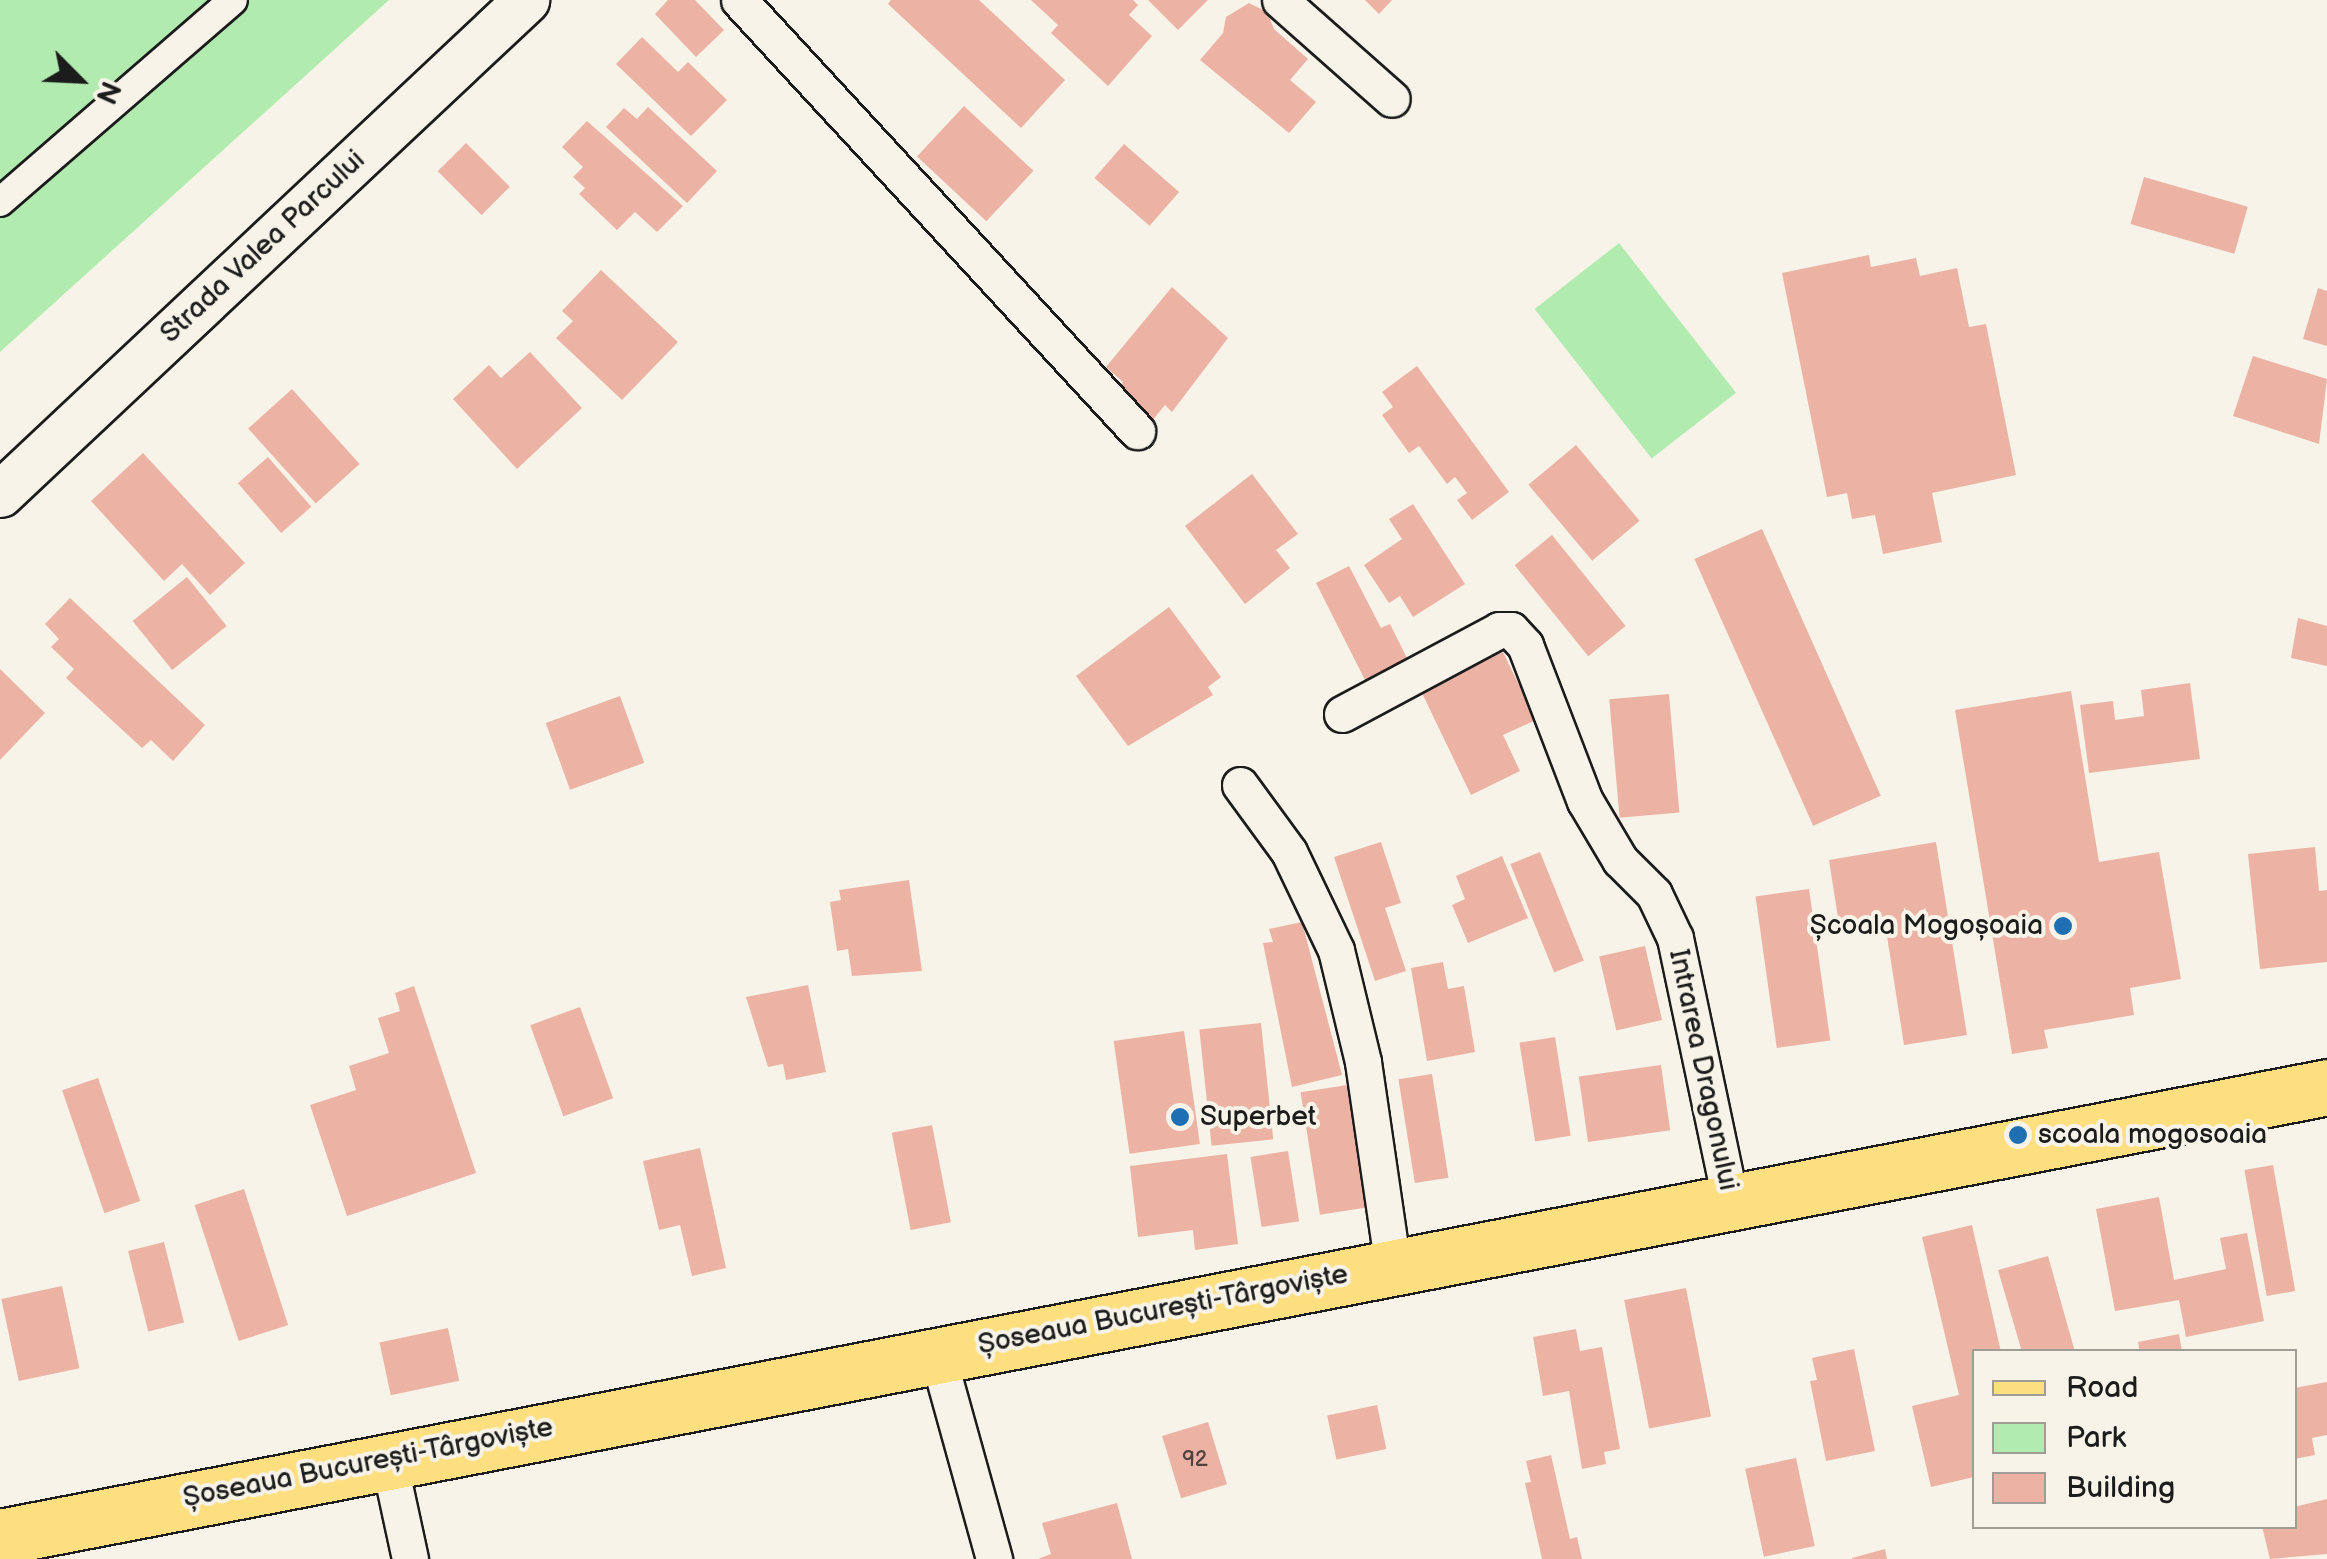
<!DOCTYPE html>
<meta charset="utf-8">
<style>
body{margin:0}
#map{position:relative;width:2327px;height:1559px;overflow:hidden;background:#f7f3e8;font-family:"Balsamiq Sans",sans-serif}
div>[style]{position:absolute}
.green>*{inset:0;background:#b1ebaf;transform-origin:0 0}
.building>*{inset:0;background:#ecb3a5;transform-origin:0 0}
.roads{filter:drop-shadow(2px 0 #1c1c1c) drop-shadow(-2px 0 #1c1c1c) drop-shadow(0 2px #1c1c1c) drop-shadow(0 -2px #1c1c1c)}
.pedestrian>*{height:28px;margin:-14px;padding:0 14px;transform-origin:14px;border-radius:14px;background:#f7f3e8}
.minor>*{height:35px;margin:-17.5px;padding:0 17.5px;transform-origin:17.5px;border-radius:17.5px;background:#f7f3e8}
.tertiary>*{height:45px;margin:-22.5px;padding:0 22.5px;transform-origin:22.5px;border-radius:22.5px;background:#f7f3e8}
.primary>*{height:55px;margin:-27.5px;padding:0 27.5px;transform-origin:27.5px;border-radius:27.5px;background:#fedf80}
.dots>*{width:28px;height:28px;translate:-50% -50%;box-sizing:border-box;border:5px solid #f7f3e8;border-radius:50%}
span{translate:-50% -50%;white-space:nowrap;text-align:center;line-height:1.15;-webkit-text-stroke:8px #f7f3e8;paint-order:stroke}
.number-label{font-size:22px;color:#50423e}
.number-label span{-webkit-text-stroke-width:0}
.street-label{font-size:28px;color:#1c1c1c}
.poi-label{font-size:28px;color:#1c1c1c}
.right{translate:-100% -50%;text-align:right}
.left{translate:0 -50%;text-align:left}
.legend{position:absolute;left:1972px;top:1349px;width:325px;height:180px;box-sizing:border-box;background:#f7f3e8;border:2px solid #9f9d96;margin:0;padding:12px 18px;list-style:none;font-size:30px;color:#1c1c1c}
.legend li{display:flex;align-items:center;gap:20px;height:50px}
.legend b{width:50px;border:2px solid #9f9d96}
.north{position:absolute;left:30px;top:30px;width:100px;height:100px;-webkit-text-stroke:8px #f7f3e8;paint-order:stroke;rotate:114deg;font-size:28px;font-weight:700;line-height:40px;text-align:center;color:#1c1c1c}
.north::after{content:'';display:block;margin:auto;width:35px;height:45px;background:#1c1c1c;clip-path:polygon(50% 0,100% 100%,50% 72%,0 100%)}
</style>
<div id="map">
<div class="green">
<i style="clip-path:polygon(0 0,389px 0,0 352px)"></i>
<i style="left:1619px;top:243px;width:190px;height:107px;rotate:52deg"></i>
</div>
<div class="building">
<i style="clip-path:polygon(668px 0,695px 0,724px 30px,696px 57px,655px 14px)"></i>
<i style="clip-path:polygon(891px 0,979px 0,1065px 80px,1021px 128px,888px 4px)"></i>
<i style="clip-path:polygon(1031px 0,1133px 0,1138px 5px,1129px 15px,1152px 36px,1108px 86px,1051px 33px,1058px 25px)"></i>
<i style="clip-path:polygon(1148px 0,1208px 0,1178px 30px)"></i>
<i style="clip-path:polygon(1365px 0,1392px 0,1379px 14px)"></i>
<i style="clip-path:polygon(1249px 3px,1267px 12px,1274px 29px,1308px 59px,1290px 80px,1316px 102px,1289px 133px,1200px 60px,1223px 33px,1226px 17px)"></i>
<i style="clip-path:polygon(642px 37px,678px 72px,688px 62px,727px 100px,691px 136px,616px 64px)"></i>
<i style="left:964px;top:106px;width:95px;height:69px;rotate:43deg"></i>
<i style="clip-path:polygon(648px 107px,717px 171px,687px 203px,606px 127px,624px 108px,637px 119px)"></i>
<i style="clip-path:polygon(587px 121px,683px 206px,657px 232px,635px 212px,617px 230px,579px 194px,585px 188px,573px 177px,583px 167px,562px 147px)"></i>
<i style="left:466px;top:143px;width:62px;height:40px;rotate:45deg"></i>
<i style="left:1124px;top:144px;width:73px;height:45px;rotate:41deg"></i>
<i style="left:2144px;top:177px;width:108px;height:49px;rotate:16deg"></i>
<i style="clip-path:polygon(1869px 255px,1871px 267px,1916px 258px,1920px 276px,1957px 268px,1969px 327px,1986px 324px,2016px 475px,1932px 493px,1942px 542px,1883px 554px,1875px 515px,1852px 519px,1847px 493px,1827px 497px,1782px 273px)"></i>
<i style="clip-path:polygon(601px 270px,678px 342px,622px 400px,556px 338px,573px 321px,562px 311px)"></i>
<i style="clip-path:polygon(1172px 287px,1228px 338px,1172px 412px,1165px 405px,1152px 421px,1117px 390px,1123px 382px,1106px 367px)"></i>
<i style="clip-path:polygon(2318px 288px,2327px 291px,2327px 346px,2303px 339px)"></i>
<i style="clip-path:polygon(530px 352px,582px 408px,517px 469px,453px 399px,489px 365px,501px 378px)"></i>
<i style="clip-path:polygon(2253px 356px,2327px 379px,2319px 444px,2233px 416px)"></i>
<i style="clip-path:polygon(1417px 366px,1509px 492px,1472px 520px,1457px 500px,1467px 493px,1455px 477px,1447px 484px,1419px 446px,1409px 453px,1382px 415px,1393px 407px,1382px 392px)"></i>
<i style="left:292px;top:389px;width:101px;height:59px;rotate:48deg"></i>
<i style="left:1576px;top:445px;width:99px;height:62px;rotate:50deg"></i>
<i style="clip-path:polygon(143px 453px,245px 563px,210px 595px,182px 564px,164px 581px,91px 501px)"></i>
<i style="left:268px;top:457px;width:66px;height:40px;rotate:49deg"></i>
<i style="clip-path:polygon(1252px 474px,1298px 534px,1276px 550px,1290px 568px,1245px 604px,1185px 526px)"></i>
<i style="clip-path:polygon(1413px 504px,1465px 584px,1413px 617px,1400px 596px,1389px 603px,1364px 565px,1402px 539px,1389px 519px)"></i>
<i style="left:1762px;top:529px;width:292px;height:74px;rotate:66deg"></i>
<i style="left:1552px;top:535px;width:117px;height:48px;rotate:51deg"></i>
<i style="clip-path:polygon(1349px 566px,1381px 628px,1390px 624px,1407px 658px,1365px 680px,1316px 583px)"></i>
<i style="left:187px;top:577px;width:63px;height:70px;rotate:51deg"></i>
<i style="clip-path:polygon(70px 598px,205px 725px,173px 761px,151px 740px,142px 748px,66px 678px,74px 669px,51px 647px,59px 639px,45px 624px)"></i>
<i style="clip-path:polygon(1169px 607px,1221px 677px,1208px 687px,1213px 695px,1128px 746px,1076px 676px)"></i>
<i style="clip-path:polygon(2298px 618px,2327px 626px,2327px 666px,2291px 658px)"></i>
<i style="clip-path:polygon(1503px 652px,1536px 720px,1503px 735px,1520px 771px,1471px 795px,1421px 691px)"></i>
<i style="clip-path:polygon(0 669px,45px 713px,0 760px)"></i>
<i style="clip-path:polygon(2190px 683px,2200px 759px,2089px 773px,2080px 705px,2113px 701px,2115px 720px,2144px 716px,2141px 690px)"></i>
<i style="clip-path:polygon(2071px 691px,2099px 862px,2159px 852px,2181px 979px,2130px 988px,2134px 1015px,2044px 1030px,2048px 1048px,2012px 1054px,1955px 710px)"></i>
<i style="left:1669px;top:694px;width:119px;height:60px;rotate:85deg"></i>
<i style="left:620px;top:696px;width:71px;height:79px;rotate:70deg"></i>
<i style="clip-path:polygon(1381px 842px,1401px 903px,1385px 908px,1406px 971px,1375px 981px,1334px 857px)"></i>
<i style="clip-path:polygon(1936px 842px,1967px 1035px,1904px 1045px,1884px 917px,1839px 924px,1829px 860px)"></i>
<i style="clip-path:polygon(2315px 847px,2319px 891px,2327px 890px,2327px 962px,2260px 969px,2248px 854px)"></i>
<i style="left:1540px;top:852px;width:117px;height:32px;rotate:68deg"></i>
<i style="clip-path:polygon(1502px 856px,1528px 918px,1468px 943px,1452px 905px,1465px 899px,1456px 876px)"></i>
<i style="clip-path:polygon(909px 880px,922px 971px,852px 976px,848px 949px,837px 951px,830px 902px,841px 900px,839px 890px)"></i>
<i style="left:1809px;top:889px;width:153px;height:54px;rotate:82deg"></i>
<i style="clip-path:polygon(1302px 922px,1342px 1075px,1292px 1087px,1263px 943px,1273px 942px,1269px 929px)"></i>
<i style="left:1645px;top:946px;width:76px;height:47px;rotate:77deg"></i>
<i style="clip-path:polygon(1443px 962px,1448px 989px,1464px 986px,1475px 1052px,1427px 1061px,1411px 968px)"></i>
<i style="clip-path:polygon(808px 985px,826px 1072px,786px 1080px,783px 1064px,768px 1067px,746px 997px)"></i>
<i style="clip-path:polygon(414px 986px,476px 1173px,347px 1216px,310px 1105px,356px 1090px,349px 1066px,389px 1053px,378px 1018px,400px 1011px,395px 993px)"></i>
<i style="left:580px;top:1007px;width:97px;height:53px;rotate:70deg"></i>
<i style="left:1261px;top:1023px;width:117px;height:62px;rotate:84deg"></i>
<i style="left:1184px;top:1031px;width:114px;height:71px;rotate:82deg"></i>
<i style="left:1555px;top:1037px;width:100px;height:36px;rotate:81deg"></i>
<i style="left:1661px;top:1065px;width:66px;height:83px;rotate:82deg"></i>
<i style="left:1432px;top:1074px;width:105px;height:34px;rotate:81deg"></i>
<i style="left:98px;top:1078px;width:130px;height:38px;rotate:71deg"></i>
<i style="left:1347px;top:1085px;width:124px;height:47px;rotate:81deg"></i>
<i style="left:932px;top:1125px;width:99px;height:41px;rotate:79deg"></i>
<i style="clip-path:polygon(700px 1148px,726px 1268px,692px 1276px,680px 1225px,659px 1230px,643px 1161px)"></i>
<i style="left:1288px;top:1151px;width:71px;height:38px;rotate:81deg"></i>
<i style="clip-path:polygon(1227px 1154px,1238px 1244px,1195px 1250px,1193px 1230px,1138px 1237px,1130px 1166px)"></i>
<i style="left:2273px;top:1165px;width:128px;height:29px;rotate:80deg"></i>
<i style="left:244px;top:1189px;width:143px;height:52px;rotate:72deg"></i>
<i style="clip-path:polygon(2159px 1197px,2174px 1280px,2226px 1269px,2220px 1238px,2247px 1233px,2264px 1321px,2186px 1337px,2179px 1300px,2115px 1311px,2096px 1209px)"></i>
<i style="clip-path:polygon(1972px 1225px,2001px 1352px,1974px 1352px,1974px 1477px,1931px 1487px,1912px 1406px,1959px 1395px,1922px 1237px)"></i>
<i style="left:164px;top:1242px;width:83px;height:37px;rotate:76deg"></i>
<i style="clip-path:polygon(2048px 1256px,2075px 1352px,2022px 1352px,1998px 1270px)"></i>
<i style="left:62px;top:1286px;width:84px;height:62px;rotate:78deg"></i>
<i style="left:1686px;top:1288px;width:131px;height:63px;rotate:79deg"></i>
<i style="left:448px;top:1328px;width:54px;height:70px;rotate:78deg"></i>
<i style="clip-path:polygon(1576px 1329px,1580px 1351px,1602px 1347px,1620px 1449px,1604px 1452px,1606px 1464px,1582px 1469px,1569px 1391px,1543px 1396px,1533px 1337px)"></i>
<i style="clip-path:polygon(2179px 1334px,2182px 1352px,2140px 1352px,2138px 1342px)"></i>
<i style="clip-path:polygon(1854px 1349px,1875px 1451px,1826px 1461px,1810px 1381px,1817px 1380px,1812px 1358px)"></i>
<i style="clip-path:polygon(2327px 1382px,2327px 1435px,2312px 1438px,2315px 1455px,2294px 1459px,2294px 1388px)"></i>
<i style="left:1377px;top:1405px;width:45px;height:51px;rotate:78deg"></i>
<i style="left:1208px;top:1422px;width:65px;height:48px;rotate:73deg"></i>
<i style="clip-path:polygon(1551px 1455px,1570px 1539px,1577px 1537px,1582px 1559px,1542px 1559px,1525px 1483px,1531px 1482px,1526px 1461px)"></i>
<i style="left:1796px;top:1458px;width:90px;height:52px;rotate:78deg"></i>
<i style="clip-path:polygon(2327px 1499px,2327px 1554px,2270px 1559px,2262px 1526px,2294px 1526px,2294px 1507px)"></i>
<i style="clip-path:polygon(1117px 1503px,1132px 1559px,1038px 1559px,1051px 1554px,1042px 1523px)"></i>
<i style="clip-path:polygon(1885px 1549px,1887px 1559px,1852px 1559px,1852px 1558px)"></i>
</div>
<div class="roads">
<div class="pedestrian">
<i style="left:0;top:202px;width:308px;rotate:-40.9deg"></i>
</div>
<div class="minor">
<i style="left:739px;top:0;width:587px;rotate:47.28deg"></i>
<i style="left:1280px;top:0;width:149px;rotate:41.5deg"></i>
<i style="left:1342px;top:714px;width:178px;rotate:-28.1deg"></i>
<i style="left:1499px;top:630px;width:12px"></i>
<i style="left:1511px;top:630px;width:21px;rotate:47deg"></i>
<i style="left:1525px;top:645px;width:167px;rotate:69deg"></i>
<i style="left:1585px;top:801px;width:69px;rotate:59.3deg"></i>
<i style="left:1620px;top:860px;width:48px;rotate:45deg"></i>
<i style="left:1654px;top:894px;width:49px;rotate:64.5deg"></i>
<i style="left:1675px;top:938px;width:272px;rotate:78.1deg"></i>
<i style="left:1240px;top:785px;width:83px;rotate:53.8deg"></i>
<i style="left:1289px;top:852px;width:109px;rotate:64.4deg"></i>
<i style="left:1336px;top:950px;width:115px;rotate:76.4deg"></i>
<i style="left:1363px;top:1062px;width:207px;rotate:81.7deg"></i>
<i style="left:937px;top:1353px;width:214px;rotate:74.5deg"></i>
<i style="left:388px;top:1457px;width:104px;rotate:77.8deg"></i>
</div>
<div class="tertiary">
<i style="left:0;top:494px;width:722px;rotate:-43.2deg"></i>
</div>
<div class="primary">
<i style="left:0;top:1537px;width:2370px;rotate:-10.94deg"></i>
</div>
</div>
<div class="dots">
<i style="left:2063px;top:926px;background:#1f6fb2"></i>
<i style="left:1180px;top:1117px;background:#1f6fb2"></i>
<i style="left:2018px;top:1135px;background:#1f6fb2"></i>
</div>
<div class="number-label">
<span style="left:1195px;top:1460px">92</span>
</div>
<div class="street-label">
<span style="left:263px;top:247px;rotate:-43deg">Strada Valea Parcului</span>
<span style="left:1703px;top:1070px;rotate:78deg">Intrarea Dragonului</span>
<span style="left:1163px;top:1310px;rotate:-11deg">Șoseaua București-Târgoviște</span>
<span style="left:368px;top:1463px;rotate:-11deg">Șoseaua București-Târgoviște</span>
</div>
<div class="poi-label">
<span class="right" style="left:2043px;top:926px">Școala Mogoșoaia</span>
<span class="left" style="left:1200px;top:1117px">Superbet</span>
<span class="left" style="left:2038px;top:1135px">scoala mogosoaia</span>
</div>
<ul class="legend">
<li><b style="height:12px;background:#fedf80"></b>Road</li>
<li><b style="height:28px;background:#b1ebaf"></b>Park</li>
<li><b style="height:28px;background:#ecb3a5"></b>Building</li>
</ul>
<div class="north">N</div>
</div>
